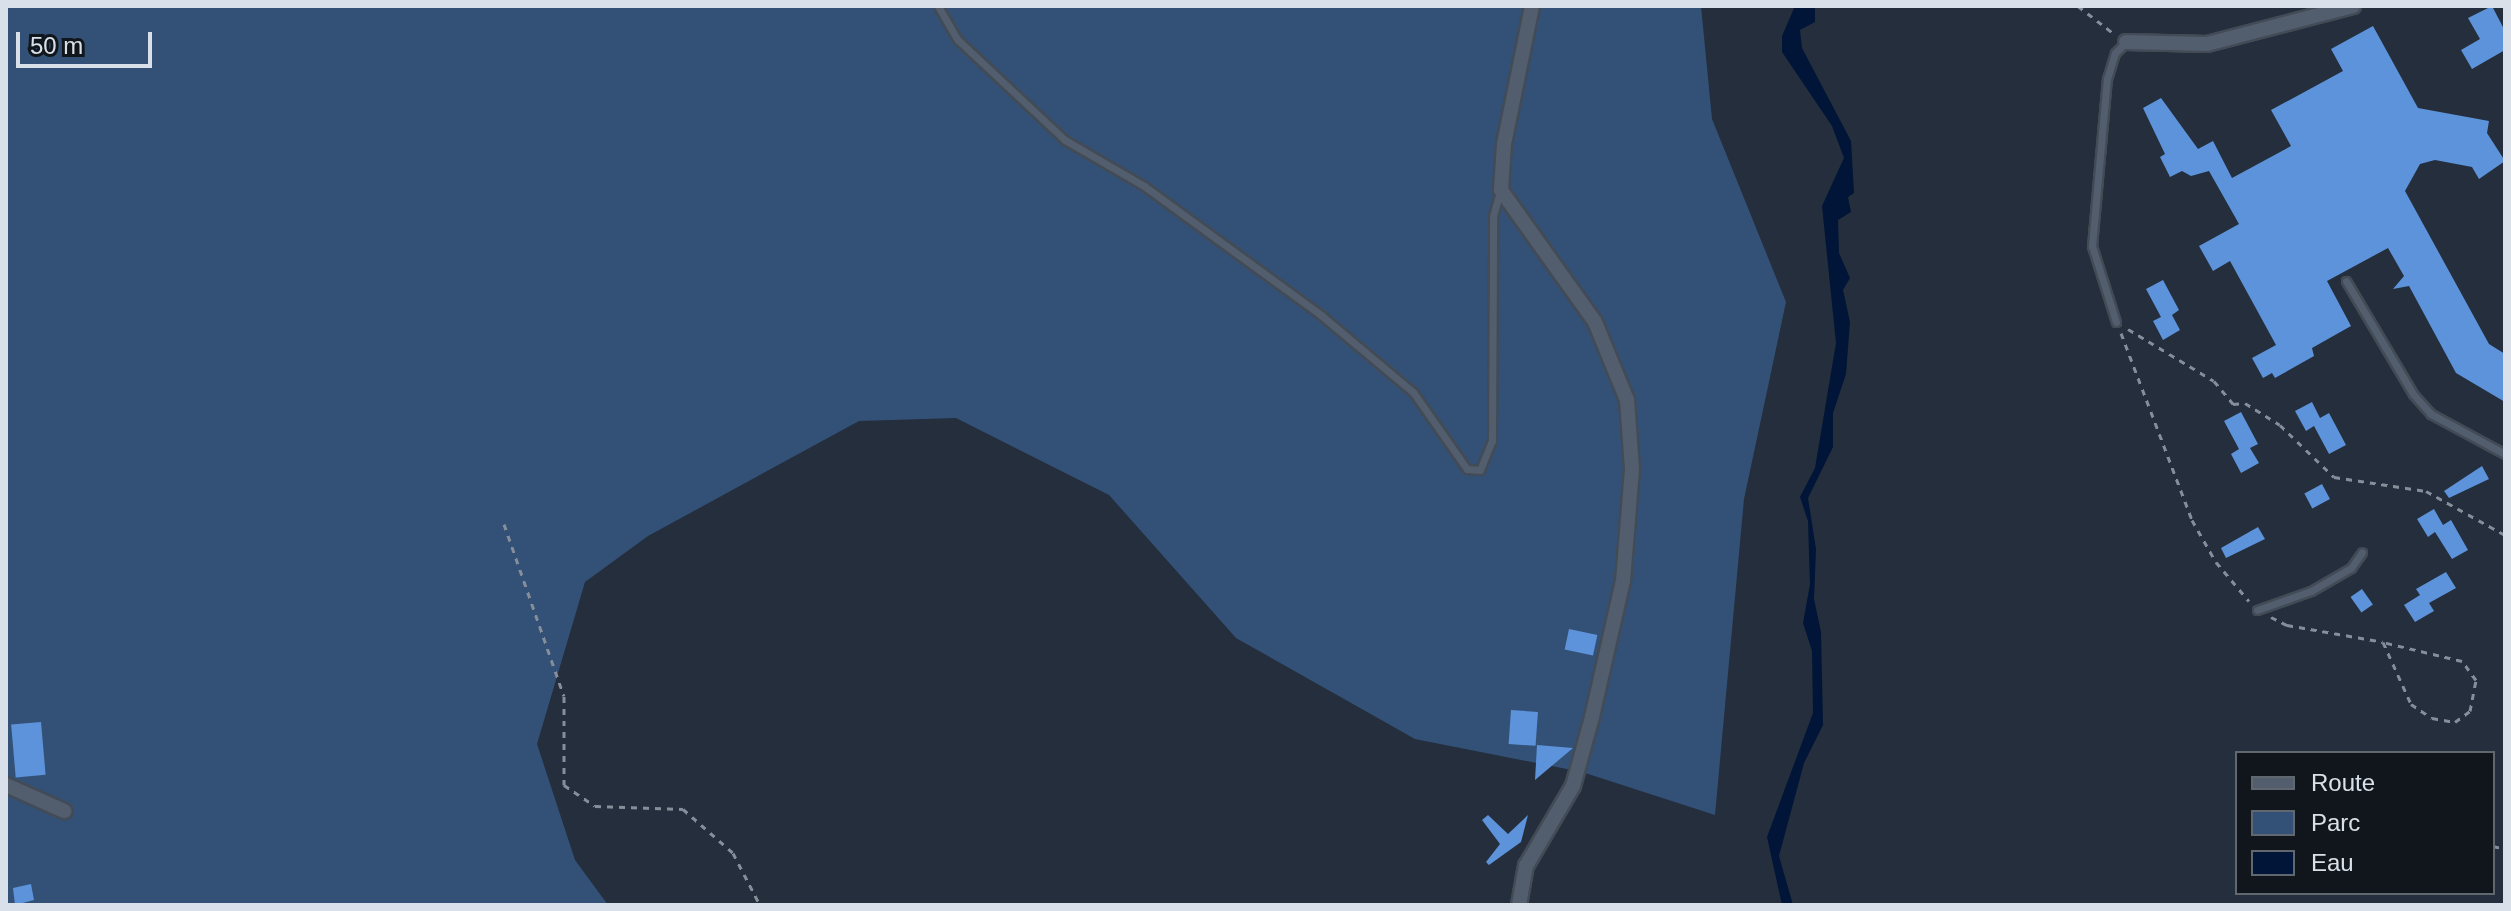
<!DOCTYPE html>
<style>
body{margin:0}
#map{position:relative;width:2511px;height:911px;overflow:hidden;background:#242e3c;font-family:Arial,sans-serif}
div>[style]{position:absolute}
.green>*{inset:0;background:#335177}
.water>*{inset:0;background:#001537}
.building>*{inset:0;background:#5d93da;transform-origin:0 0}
.path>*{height:3px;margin-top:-1.5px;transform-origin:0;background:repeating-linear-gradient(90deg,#868e9a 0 6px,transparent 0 12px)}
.roads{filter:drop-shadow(2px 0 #424b56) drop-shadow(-2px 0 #424b56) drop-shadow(0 2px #424b56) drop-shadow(0 -2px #424b56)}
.lane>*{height:7px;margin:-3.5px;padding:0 3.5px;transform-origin:3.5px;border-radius:3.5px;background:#525e6e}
.street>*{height:14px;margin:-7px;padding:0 7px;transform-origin:7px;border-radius:7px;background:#525e6e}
span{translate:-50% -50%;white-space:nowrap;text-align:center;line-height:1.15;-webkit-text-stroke:8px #11161c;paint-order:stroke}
.frame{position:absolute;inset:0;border:8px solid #d9e0e9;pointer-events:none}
.legend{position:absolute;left:2235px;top:751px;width:260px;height:144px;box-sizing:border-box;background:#11161c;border:2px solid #61676e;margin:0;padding:10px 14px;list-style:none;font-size:24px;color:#d9e0e9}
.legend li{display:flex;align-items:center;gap:16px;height:40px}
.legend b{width:40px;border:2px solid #61676e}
.scale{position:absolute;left:16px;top:32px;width:136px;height:36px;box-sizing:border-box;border:4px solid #d9e0e9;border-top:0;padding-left:10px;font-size:24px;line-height:28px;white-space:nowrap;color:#d9e0e9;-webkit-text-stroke:6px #11161c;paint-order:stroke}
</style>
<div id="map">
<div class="green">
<i style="clip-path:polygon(6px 6px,1701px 6px,1712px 119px,1786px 302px,1744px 499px,1715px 815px,1582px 772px,1415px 739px,1236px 638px,1109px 495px,956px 418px,859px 421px,648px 536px,585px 582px,537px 744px,575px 860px,608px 905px,6px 905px)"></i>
</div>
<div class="water">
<i style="clip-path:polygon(1795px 6px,1815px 6px,1815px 22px,1800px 30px,1802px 48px,1851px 141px,1854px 193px,1848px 197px,1851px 212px,1838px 220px,1839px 253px,1850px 278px,1843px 290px,1850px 322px,1846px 374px,1833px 413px,1833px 447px,1808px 498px,1816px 549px,1814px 599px,1821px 632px,1823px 725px,1804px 763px,1779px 856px,1793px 905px,1782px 905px,1767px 837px,1813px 713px,1812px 651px,1803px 623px,1810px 584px,1808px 521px,1800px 497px,1815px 468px,1836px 343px,1822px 206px,1844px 158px,1832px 126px,1782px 52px,1782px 36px)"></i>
</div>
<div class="building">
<i style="clip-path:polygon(2492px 6px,2505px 31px,2505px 50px,2472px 69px,2461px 50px,2480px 39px,2468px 18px)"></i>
<i style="clip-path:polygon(2373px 26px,2418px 108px,2489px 121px,2487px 133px,2505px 161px,2479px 179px,2472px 167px,2435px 160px,2420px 164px,2405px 191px,2489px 344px,2505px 354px,2505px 402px,2456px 373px,2409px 286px,2393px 289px,2404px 276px,2388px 248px,2327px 281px,2351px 326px,2312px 348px,2314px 356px,2275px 378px,2272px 373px,2263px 378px,2252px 358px,2276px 345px,2230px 261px,2213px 271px,2199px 246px,2239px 224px,2209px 171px,2191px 176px,2182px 171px,2170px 177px,2160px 157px,2165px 154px,2143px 108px,2161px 98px,2198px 149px,2213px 141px,2232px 178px,2291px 146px,2271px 110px,2343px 71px,2331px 49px)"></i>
<i style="clip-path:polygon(2163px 280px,2179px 310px,2172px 315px,2180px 330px,2163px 340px,2153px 321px,2161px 317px,2146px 289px)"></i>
<i style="clip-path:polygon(2312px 402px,2320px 418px,2329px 413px,2346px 445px,2329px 454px,2314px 426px,2306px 431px,2295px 411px)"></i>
<i style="clip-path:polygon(2241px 412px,2258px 444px,2250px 448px,2259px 463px,2241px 473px,2231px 454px,2239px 449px,2224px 421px)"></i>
<i style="clip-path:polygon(2482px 466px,2489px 479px,2449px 498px,2444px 491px)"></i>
<i style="left:2322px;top:484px;width:17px;height:20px;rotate:62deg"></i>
<i style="clip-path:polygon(2434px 509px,2443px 525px,2451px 520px,2468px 550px,2452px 559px,2435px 532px,2428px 537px,2417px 519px)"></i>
<i style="clip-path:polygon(2258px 527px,2265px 539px,2226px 558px,2221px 548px)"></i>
<i style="clip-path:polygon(2446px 572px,2456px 588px,2429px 603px,2434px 611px,2415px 622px,2404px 605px,2420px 595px,2416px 589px)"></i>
<i style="left:2362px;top:589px;width:19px;height:14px;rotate:55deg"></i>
<i style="left:1569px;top:629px;width:29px;height:21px;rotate:12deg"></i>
<i style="left:1511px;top:710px;width:27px;height:34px;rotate:4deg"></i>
<i style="left:41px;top:722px;width:53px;height:30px;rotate:85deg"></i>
<i style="clip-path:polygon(1537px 745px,1573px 748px,1535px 780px)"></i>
<i style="clip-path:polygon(1488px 815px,1508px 834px,1528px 815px,1521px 842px,1489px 865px,1486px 862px,1500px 844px,1482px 820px)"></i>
<i style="clip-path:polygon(31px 884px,34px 900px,15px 905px,13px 888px)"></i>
</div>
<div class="path">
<i style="left:2078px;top:6px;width:44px;rotate:37.6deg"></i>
<i style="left:2128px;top:329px;width:100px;rotate:31.2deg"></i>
<i style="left:2214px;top:381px;width:30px;rotate:50deg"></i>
<i style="left:2233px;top:404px;width:12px;rotate:-5deg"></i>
<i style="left:2245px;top:403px;width:41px;rotate:32.2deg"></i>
<i style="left:2280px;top:425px;width:75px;rotate:43.9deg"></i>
<i style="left:2334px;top:477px;width:93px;rotate:8.7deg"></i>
<i style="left:2426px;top:491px;width:90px;rotate:29.1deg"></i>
<i style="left:2121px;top:333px;width:200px;rotate:69.2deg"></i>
<i style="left:2192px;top:520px;width:48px;rotate:60.3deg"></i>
<i style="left:2216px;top:562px;width:51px;rotate:49.8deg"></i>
<i style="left:504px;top:524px;width:182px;rotate:70.8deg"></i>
<i style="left:564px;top:696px;width:89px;rotate:90deg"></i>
<i style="left:564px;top:785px;width:37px;rotate:34deg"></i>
<i style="left:595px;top:806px;width:88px;rotate:2deg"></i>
<i style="left:683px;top:809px;width:67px;rotate:41.3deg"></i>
<i style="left:733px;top:853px;width:59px;rotate:62.6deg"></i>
<i style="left:2271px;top:617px;width:18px;rotate:27deg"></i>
<i style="left:2287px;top:625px;width:97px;rotate:10deg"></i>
<i style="left:2383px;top:642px;width:68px;rotate:65.7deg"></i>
<i style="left:2411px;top:704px;width:25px;rotate:34deg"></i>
<i style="left:2432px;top:718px;width:23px;rotate:10deg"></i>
<i style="left:2455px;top:722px;width:19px;rotate:-36deg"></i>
<i style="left:2470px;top:711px;width:32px;rotate:-79deg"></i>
<i style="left:2476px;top:680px;width:24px;rotate:-126deg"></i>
<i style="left:2462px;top:661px;width:81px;rotate:-166.5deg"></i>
<i style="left:2493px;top:846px;width:12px;rotate:14deg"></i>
</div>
<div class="roads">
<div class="lane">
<i style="left:938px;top:6px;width:39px;rotate:60deg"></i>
<i style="left:958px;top:40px;width:146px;rotate:43.1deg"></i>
<i style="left:1065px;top:140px;width:91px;rotate:30.2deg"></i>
<i style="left:1144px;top:186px;width:220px;rotate:36.1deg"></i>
<i style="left:1322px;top:316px;width:119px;rotate:39.9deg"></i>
<i style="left:1413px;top:392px;width:94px;rotate:55deg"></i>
<i style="left:1467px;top:469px;width:13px;rotate:4deg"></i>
<i style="left:1480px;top:470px;width:31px;rotate:-68deg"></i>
<i style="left:1492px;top:441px;width:225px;rotate:-89.7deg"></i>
<i style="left:1493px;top:216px;width:25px;rotate:-74deg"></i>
<i style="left:2346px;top:281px;width:131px;rotate:59.3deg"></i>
<i style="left:2413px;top:394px;width:27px;rotate:48deg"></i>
<i style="left:2431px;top:414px;width:84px;rotate:28.4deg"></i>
<i style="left:2116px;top:322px;width:80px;rotate:-107.5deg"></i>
<i style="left:2092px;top:246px;width:168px;rotate:-84.9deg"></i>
<i style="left:2107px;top:79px;width:27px;rotate:-73deg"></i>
<i style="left:2115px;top:53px;width:16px;rotate:-45deg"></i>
<i style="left:2257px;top:610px;width:57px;rotate:-19.4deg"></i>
<i style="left:2311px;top:591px;width:46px;rotate:-29.9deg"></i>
<i style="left:2351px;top:568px;width:19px;rotate:-55deg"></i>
</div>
<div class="street">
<i style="left:2126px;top:42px;width:81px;rotate:1.4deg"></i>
<i style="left:2207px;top:44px;width:151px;rotate:-14.6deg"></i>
<i style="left:6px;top:785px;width:64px;rotate:24.1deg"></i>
<i style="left:1519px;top:905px;width:40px;rotate:-80deg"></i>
<i style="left:1526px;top:866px;width:93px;rotate:-59.6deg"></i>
<i style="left:1573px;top:786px;width:72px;rotate:-74.6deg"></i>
<i style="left:1592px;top:717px;width:139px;rotate:-77.2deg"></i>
<i style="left:1623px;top:581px;width:112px;rotate:-85.4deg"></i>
<i style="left:1632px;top:469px;width:69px;rotate:-94.1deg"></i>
<i style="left:1627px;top:400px;width:84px;rotate:-112.3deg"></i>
<i style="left:1595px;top:322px;width:162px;rotate:-125.5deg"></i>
<i style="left:1501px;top:190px;width:46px;rotate:-86.3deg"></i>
<i style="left:1504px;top:144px;width:141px;rotate:-78.5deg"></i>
</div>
</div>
<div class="frame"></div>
<ul class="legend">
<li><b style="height:10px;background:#525e6e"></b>Route</li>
<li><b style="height:22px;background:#335177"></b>Parc</li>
<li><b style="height:22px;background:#001537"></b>Eau</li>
</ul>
<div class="scale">50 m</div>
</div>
